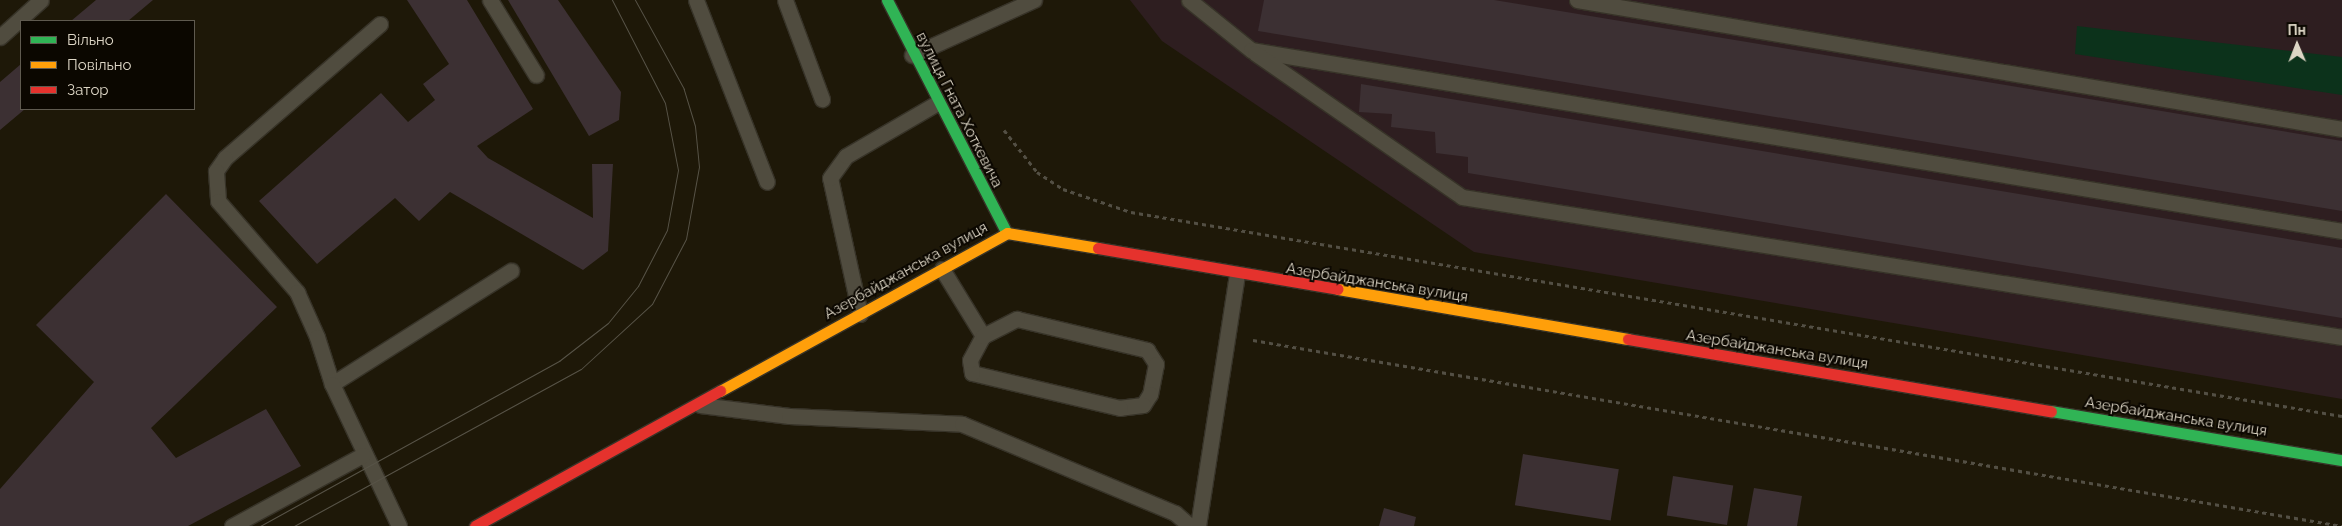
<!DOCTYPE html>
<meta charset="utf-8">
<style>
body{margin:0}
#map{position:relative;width:2342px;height:526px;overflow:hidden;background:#1e1808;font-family:Raleway,sans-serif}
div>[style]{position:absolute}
.industrial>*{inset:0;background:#2e1e20}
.green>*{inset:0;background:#0c321b}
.building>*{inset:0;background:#3c3033;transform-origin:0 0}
.path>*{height:3px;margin-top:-1.5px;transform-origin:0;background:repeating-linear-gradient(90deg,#534f44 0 4px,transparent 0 8px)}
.roads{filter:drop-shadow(1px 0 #373328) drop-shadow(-1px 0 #373328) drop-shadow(0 1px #373328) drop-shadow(0 -1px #373328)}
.lane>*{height:15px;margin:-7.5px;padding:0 7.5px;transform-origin:7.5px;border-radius:7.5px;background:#504c3f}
.fast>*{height:11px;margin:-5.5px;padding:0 5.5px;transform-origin:5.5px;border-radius:5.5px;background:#30b455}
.slow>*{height:11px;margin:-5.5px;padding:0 5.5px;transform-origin:5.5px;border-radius:5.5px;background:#ff9f0a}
.jam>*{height:11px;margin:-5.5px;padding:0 5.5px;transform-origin:5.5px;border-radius:5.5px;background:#e5322d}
.tram>*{height:1px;margin:-0.5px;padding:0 0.5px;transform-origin:0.5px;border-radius:0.5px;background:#575347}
span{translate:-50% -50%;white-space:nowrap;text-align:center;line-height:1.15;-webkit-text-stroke:4px #0b0700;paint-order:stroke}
.street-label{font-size:15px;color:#ddd6c5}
.legend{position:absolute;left:20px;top:20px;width:175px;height:90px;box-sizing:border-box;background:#0b0700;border:1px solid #5f5a4f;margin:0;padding:6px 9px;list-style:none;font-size:15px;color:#ddd6c5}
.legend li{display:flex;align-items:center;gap:10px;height:25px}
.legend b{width:25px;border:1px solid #5f5a4f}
.north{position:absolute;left:2272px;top:20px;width:50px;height:50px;-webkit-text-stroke:4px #0b0700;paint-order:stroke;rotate:359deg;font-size:14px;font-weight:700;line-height:20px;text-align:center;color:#ddd6c5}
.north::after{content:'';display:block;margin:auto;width:18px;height:22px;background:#ddd6c5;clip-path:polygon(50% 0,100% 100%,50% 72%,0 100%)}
</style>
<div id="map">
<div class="industrial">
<i style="clip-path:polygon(1130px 0,2342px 0,2342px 399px,1474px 252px,1162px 41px)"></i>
</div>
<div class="green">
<i style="clip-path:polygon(2077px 26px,2342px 57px,2342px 95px,2075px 54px)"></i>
</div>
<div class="building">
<i style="clip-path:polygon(96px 0,153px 0,128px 21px,71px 21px)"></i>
<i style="clip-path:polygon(407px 0,467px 0,533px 109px,477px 146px,488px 158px,593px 218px,592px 164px,613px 164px,608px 251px,583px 270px,450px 192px,419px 221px,395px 198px,317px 264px,259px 201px,381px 93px,408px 122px,435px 100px,423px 84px,449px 64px)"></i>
<i style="clip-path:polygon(508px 0,558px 0,621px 92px,619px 120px,589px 136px)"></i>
<i style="clip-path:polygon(1264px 0,1494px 0,2342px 141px,2342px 211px,1258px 31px)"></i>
<i style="clip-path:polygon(21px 64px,21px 109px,25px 109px,0 130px,0 82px)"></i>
<i style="clip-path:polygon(1361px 84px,2342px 248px,2342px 318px,1468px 173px,1468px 157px,1436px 153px,1435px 132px,1391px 127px,1392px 114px,1359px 112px)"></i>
<i style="clip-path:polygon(166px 194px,277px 307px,151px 428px,176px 458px,266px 409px,301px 466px,188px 526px,0 526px,0 489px,94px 382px,36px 325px)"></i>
<i style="left:1523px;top:454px;width:97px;height:52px;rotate:9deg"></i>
<i style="left:1673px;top:476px;width:61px;height:40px;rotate:9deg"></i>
<i style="clip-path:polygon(1754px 488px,1802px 496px,1797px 526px,1747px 526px)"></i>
<i style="clip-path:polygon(1384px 508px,1416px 517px,1414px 526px,1379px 526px)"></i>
</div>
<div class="path">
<i style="left:1004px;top:130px;width:53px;rotate:51.8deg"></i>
<i style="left:1037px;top:172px;width:31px;rotate:33deg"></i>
<i style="left:1063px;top:189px;width:72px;rotate:18.7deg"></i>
<i style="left:1131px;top:212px;width:1228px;rotate:9.56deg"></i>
<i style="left:1253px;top:340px;width:1105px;rotate:9.69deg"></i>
</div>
<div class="roads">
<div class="lane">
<i style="left:490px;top:0;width:88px;rotate:58.5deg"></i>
<i style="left:696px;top:0;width:195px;rotate:68.7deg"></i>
<i style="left:785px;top:0;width:106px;rotate:69.5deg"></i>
<i style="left:1189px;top:0;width:80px;rotate:38.9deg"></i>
<i style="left:1251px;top:50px;width:1106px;rotate:9.42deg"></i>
<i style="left:1577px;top:0;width:776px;rotate:9.57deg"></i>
<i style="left:380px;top:24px;width:205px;rotate:139.2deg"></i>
<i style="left:225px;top:158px;width:16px;rotate:125deg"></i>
<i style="left:216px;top:171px;width:30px;rotate:86deg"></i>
<i style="left:218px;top:201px;width:121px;rotate:49deg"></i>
<i style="left:297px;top:292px;width:49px;rotate:66deg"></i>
<i style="left:317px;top:337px;width:49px;rotate:72.3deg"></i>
<i style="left:332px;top:384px;width:212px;rotate:-32.3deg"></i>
<i style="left:0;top:37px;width:55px;rotate:-42.1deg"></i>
<i style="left:1255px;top:53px;width:252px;rotate:34.8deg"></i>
<i style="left:1462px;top:197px;width:891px;rotate:9.04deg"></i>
<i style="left:912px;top:55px;width:134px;rotate:-24.3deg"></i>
<i style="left:942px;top:269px;width:79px;rotate:58.5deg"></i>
<i style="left:860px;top:314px;width:139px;rotate:-102.4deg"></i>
<i style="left:830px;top:178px;width:27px;rotate:-54deg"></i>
<i style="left:846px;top:156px;width:105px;rotate:-30.2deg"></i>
<i style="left:1017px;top:319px;width:134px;rotate:13.4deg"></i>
<i style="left:1147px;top:350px;width:17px;rotate:57deg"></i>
<i style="left:1156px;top:364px;width:31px;rotate:101deg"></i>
<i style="left:1150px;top:394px;width:13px;rotate:122deg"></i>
<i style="left:1143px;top:405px;width:23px;rotate:173deg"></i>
<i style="left:1120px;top:408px;width:152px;rotate:-166.7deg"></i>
<i style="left:972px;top:373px;width:13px;rotate:-99deg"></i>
<i style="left:970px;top:360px;width:27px;rotate:-62deg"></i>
<i style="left:983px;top:336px;width:38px;rotate:-27deg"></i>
<i style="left:332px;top:384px;width:157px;rotate:64.7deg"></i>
<i style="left:700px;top:405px;width:90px;rotate:7deg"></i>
<i style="left:789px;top:416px;width:173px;rotate:2.6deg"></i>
<i style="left:962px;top:424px;width:231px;rotate:22.7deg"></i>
<i style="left:1175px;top:513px;width:20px;rotate:41deg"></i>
<i style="left:232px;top:526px;width:149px;rotate:-28.5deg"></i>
<i style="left:1198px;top:526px;width:254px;rotate:-81.2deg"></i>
</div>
<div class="fast">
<i style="left:887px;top:0;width:262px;rotate:62.8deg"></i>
<i style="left:2051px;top:411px;width:295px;rotate:9.6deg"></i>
</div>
<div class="slow">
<i style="left:1338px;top:289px;width:294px;rotate:9.8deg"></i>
<i style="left:720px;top:391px;width:328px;rotate:-28.8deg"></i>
<i style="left:1007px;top:233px;width:92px;rotate:9.4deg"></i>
</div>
<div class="jam">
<i style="left:1098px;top:248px;width:243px;rotate:9.7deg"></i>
<i style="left:1628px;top:339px;width:429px;rotate:9.7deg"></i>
<i style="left:475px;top:526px;width:280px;rotate:-28.9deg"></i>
</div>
</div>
<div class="tram">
<i style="left:260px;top:526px;width:342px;rotate:-28.9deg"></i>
<i style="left:559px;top:361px;width:62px;rotate:-37.8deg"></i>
<i style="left:608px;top:323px;width:48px;rotate:-51deg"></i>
<i style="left:638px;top:286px;width:63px;rotate:-62.6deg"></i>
<i style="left:667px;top:230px;width:61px;rotate:-79.6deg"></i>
<i style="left:678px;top:170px;width:68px;rotate:-101deg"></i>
<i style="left:665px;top:103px;width:116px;rotate:-117.2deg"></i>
<i style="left:294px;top:526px;width:327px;rotate:-28.7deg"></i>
<i style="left:581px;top:369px;width:96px;rotate:-42.5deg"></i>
<i style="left:652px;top:304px;width:73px;rotate:-62.4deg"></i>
<i style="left:686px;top:239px;width:73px;rotate:-79.8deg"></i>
<i style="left:699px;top:167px;width:41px;rotate:-95.6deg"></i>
<i style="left:695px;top:126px;width:39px;rotate:-107deg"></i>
<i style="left:684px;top:89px;width:102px;rotate:-118.8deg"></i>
</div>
<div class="street-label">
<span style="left:959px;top:110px;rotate:63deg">вулиця Гната Хоткевича</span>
<span style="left:906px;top:271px;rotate:-29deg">Азербайджанська вулиця</span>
<span style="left:1377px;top:283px;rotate:9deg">Азербайджанська вулиця</span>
<span style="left:1777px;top:350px;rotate:9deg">Азербайджанська вулиця</span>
<span style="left:2176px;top:417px;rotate:9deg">Азербайджанська вулиця</span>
</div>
<ul class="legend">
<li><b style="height:6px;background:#30b455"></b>Вільно</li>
<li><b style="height:6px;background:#ff9f0a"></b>Повільно</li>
<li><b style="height:6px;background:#e5322d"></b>Затор</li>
</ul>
<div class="north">Пн</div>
</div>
